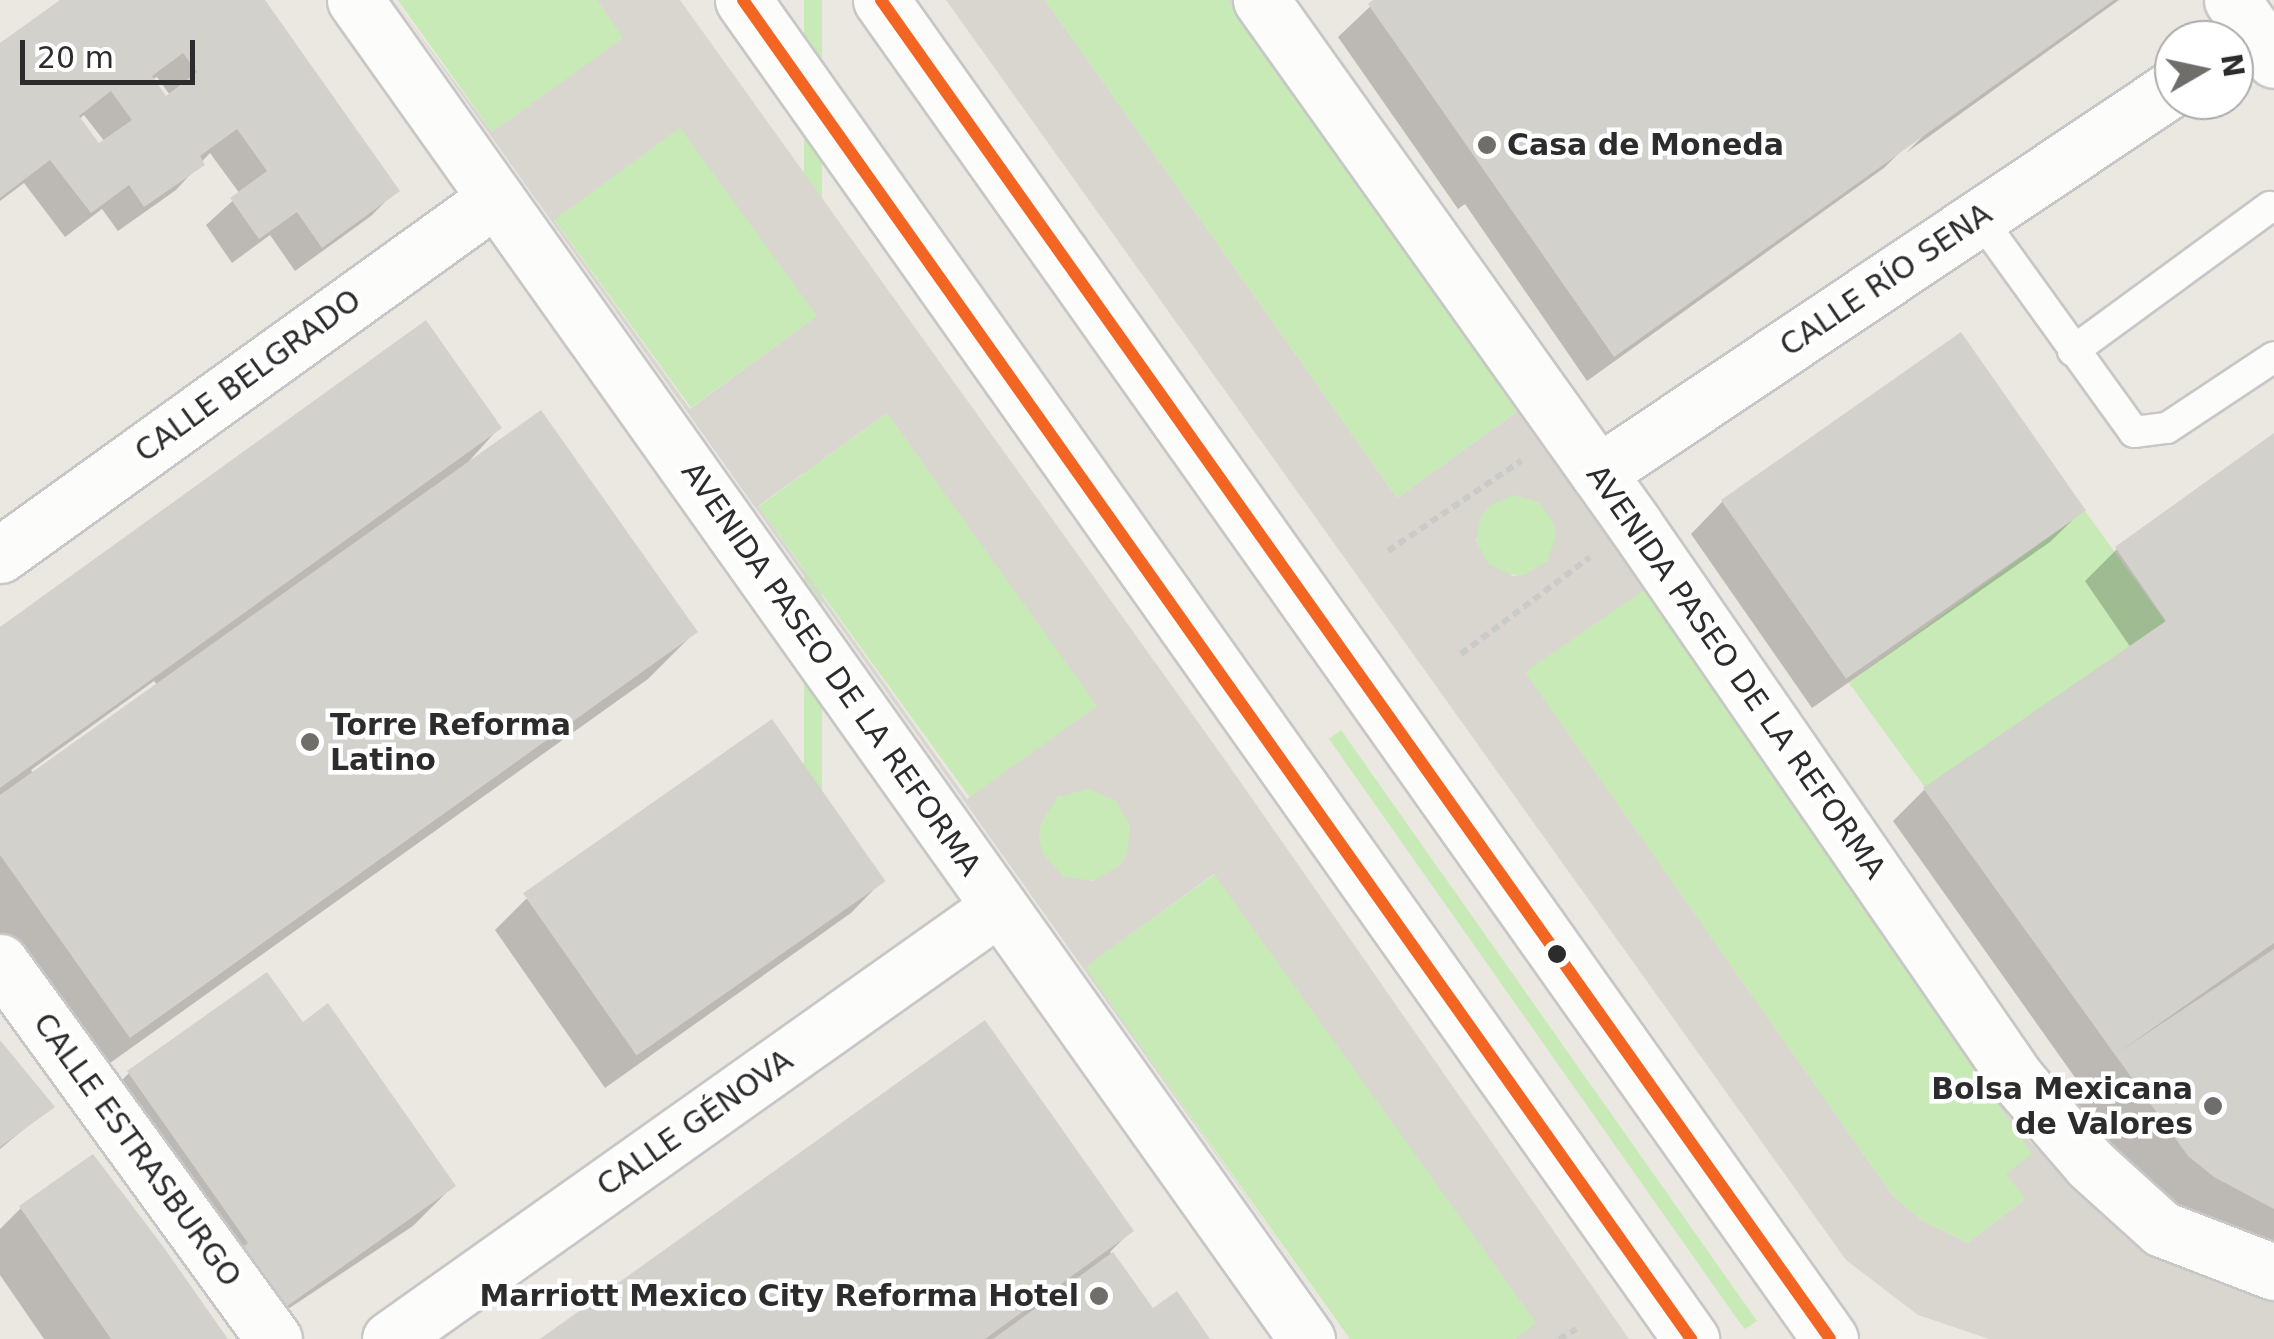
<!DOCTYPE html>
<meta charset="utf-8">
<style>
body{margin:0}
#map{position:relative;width:2274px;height:1339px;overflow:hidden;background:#ebe8e1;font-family:"DejaVu Sans",sans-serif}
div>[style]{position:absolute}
.green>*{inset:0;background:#c7eab7;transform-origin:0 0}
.round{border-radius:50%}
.plaza>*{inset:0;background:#d9d6d0}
.shadow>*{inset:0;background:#0003}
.building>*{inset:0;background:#d3d1cc;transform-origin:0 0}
.path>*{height:6px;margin-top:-3px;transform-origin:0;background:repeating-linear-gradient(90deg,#cacac9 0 8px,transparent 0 13px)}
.roads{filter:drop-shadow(2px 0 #c8c7c7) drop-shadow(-2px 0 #c8c7c7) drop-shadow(0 2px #c8c7c7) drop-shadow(0 -2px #c8c7c7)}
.lane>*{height:30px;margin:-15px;padding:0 15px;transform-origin:15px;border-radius:15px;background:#fcfcfa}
.street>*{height:55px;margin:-27.5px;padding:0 27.5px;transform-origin:27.5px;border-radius:27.5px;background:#fcfcfa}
.secondary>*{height:55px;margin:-27.5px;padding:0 27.5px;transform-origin:27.5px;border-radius:27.5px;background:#fcfcfa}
.bus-1>*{height:12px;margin:-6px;padding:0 6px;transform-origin:6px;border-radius:6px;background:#f26522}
.dots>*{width:28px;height:28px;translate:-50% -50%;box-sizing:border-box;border:5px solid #fff;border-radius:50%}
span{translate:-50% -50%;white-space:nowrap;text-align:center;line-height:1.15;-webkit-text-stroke:9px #fff;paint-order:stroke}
.poi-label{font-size:30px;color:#2c2c2c;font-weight:700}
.left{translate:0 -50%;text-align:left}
.right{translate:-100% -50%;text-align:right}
.street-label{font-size:30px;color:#2c2c2c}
.north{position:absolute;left:2154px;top:20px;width:100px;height:100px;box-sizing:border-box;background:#fff;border:2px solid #ababab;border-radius:50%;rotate:81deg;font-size:28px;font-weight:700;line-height:40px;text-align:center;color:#2c2c2c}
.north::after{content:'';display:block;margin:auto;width:35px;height:45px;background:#6f6e6b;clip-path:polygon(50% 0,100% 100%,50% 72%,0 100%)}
.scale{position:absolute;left:20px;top:40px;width:175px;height:45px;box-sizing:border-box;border:5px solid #2c2c2c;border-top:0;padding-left:12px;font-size:30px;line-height:35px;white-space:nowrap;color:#2c2c2c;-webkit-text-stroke:8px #fff;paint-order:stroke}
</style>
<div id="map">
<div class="green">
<i style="clip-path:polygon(398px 0,597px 0,624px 38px,492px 132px)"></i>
<i style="left:804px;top:0;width:18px;height:820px"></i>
<i style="clip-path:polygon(1045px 0,1228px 0,1518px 411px,1397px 498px)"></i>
<i style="left:681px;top:127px;width:233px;height:157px;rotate:54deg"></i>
<i style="left:887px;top:413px;width:361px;height:159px;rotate:54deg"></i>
<i class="round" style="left:1476px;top:495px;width:80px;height:80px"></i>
<i style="left:2085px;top:511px;width:137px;height:292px;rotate:54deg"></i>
<i style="clip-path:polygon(1645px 589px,2033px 1154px,2025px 1199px,1968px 1243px,1921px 1220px,1892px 1195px,1524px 671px)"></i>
<i style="clip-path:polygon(1341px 730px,1757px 1321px,1745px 1329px,1740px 1323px,1329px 739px)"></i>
<i class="round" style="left:1039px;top:789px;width:92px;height:92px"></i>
<i style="clip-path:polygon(1215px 874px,1537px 1324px,1515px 1339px,1350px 1339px,1084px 967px)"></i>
</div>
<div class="plaza">
<i style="clip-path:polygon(evenodd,394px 0,492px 132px,623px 38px,597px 0,680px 0,1223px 757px,1629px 1339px,1515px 1339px,1536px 1323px,1214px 874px,1085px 967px,1347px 1339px,394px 0,680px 128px,817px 316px,690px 409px,554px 220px,680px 128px,394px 0,887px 413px,1097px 706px,967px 799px,758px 506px,887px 413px,394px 0,1088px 789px,1115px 800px,1130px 825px,1127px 854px,1119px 866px,1093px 881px,1063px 876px,1043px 854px,1039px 838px,1041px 823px,1058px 797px,1088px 789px)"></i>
<i style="clip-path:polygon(evenodd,946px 0,1045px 0,1397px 498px,1518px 411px,1228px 0,1233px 0,1605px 526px,2016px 1127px,2101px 1215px,2148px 1252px,2274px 1301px,2274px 1339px,1989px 1339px,1918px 1315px,1846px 1260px,946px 0,1515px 495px,1540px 503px,1554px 524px,1556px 536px,1547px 561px,1526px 574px,1513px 576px,1489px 564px,1476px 541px,1481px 516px,1490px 505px,1515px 495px,946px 0,1644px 590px,2032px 1154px,2006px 1174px,2025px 1199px,1968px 1243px,1921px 1220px,1892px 1195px,1525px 672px,1644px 590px)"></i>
</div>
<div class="shadow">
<i style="clip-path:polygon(evenodd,65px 0,262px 0,397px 190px,371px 216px,295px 271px,270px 235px,232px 263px,206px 225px,240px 194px,210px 153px,176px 190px,118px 231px,102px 209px,65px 237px,24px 183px,0 201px,0 47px,65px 0,157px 77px,170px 95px,165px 99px,152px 80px,157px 77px,65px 0,84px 115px,105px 142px,98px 147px,78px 120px,84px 115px)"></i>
<i style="clip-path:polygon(1377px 0,2119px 0,1906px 153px,1923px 136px,1916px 136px,1884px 168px,1587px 381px,1465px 204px,1458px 209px,1338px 37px)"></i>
<i style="clip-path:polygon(1961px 335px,2082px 511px,2050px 542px,1812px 708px,1691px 534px,1722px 502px)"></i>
<i style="clip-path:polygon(evenodd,499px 428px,462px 469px,695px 632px,648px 679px,82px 1083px,0 968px,0 630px,499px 428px,154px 681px,158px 686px,34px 774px,31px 770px,154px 681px)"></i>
<i style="clip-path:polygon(2274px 436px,2274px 1260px,2223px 1255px,2069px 1106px,2097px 1078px,2081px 1086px,1893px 821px,1924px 790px,2131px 648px,2085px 581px,2117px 549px)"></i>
<i style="clip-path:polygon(882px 881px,851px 913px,605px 1088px,495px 930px,526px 899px)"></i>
<i style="clip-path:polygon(302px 1025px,453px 1186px,413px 1226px,267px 1323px,89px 1113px,129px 1073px)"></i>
<i style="clip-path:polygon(0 1044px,52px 1106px,0 1149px)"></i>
<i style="clip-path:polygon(21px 1208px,224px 1339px,44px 1339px,0 1275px,0 1229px)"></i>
<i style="clip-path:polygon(1131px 1231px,1110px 1252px,1153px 1312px,1208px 1339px,544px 1339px)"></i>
</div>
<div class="building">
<i style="clip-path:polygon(evenodd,60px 0,265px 0,400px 191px,322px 248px,297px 212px,259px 239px,230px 198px,267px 171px,237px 129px,200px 156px,205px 165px,144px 207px,129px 185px,91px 213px,50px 160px,0 198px,0 43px,60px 0,183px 53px,197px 72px,166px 96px,152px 76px,183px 53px,60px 0,111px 91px,132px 120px,99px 143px,79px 116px,111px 91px)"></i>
<i style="clip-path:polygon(1373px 0,2114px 0,1614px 357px,1368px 4px)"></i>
<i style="clip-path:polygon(426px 320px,502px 428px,0 788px,0 627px)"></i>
<i style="left:1961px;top:332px;width:218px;height:293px;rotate:55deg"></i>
<i style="clip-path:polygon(541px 410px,698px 632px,130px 1038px,0 855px,0 795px)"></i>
<i style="clip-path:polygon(2274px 433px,2274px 943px,2119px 1052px,2274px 949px,2274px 1209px,2214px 1177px,2188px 1156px,1923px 788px,2166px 621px,2115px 547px)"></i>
<i style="left:772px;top:719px;width:198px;height:304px;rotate:55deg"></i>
<i style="clip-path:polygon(267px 972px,303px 1022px,328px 1003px,456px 1186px,286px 1307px,243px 1247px,248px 1243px,127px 1071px)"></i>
<i style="clip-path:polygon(985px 1020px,1134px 1231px,985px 1339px,540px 1339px)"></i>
<i style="clip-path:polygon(0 1040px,55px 1107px,0 1147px)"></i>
<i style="clip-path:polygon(93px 1154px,162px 1245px,228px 1339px,111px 1339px,19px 1206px)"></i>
<i style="clip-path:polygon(1113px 1252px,1153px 1308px,1177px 1291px,1210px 1339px,993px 1339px)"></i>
</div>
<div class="path">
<i style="left:1388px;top:551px;width:161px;rotate:-34.1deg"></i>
<i style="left:1461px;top:654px;width:161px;rotate:-36.9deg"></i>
<i style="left:1559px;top:1339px;width:20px;rotate:-30deg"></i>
</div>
<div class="roads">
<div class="lane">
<i style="left:1979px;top:217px;width:265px;rotate:54.2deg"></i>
<i style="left:2134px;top:432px;width:33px;rotate:-7deg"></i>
<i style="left:2167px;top:428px;width:128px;rotate:-33.6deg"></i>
<i style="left:2073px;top:351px;width:244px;rotate:-36.2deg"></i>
</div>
<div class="street">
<i style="left:2232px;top:0;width:73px;rotate:55deg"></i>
<i style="left:1598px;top:473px;width:693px;rotate:-33.83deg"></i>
<i style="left:0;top:555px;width:611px;rotate:-35.74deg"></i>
<i style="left:0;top:962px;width:466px;rotate:54deg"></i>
<i style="left:390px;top:1339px;width:747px;rotate:-35.35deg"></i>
</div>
<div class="secondary">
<i style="left:355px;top:0;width:1643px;rotate:54.59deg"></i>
<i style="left:743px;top:0;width:1641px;rotate:54.7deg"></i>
<i style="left:881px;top:0;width:1641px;rotate:54.67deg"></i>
<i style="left:1261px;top:0;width:645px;rotate:54.53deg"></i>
<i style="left:1635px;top:525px;width:673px;rotate:55.41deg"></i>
<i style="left:2017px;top:1079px;width:112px;rotate:49.3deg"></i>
<i style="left:2090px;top:1164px;width:97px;rotate:42.1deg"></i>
<i style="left:2162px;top:1229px;width:120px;rotate:21deg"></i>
</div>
</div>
<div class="bus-1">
<i style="left:743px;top:0;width:1641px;rotate:54.7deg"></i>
<i style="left:881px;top:0;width:1641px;rotate:54.67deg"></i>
</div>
<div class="dots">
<i style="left:1487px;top:145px;background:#6f6e6b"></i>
<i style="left:310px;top:742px;background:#6f6e6b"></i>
<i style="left:1557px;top:954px;background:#2c2c2c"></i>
<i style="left:2213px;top:1106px;background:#6f6e6b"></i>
<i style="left:1099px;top:1296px;background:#6f6e6b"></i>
</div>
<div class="poi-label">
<span class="left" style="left:1507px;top:145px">Casa de Moneda</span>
<span class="left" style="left:330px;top:742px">Torre Reforma<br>Latino</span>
<span class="right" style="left:2193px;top:1106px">Bolsa Mexicana<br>de Valores</span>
<span class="right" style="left:1079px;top:1296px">Marriott Mexico City Reforma Hotel</span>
</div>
<div class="street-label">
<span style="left:1886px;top:280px;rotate:-34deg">CALLE RÍO SENA</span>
<span style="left:248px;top:376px;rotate:-36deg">CALLE BELGRADO</span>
<span style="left:831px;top:669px;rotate:55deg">AVENIDA PASEO DE LA REFORMA</span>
<span style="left:1736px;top:672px;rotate:55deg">AVENIDA PASEO DE LA REFORMA</span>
<span style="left:695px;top:1123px;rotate:-35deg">CALLE GÉNOVA</span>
<span style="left:137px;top:1150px;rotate:54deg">CALLE ESTRASBURGO</span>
</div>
<div class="north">N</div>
<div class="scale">20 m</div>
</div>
